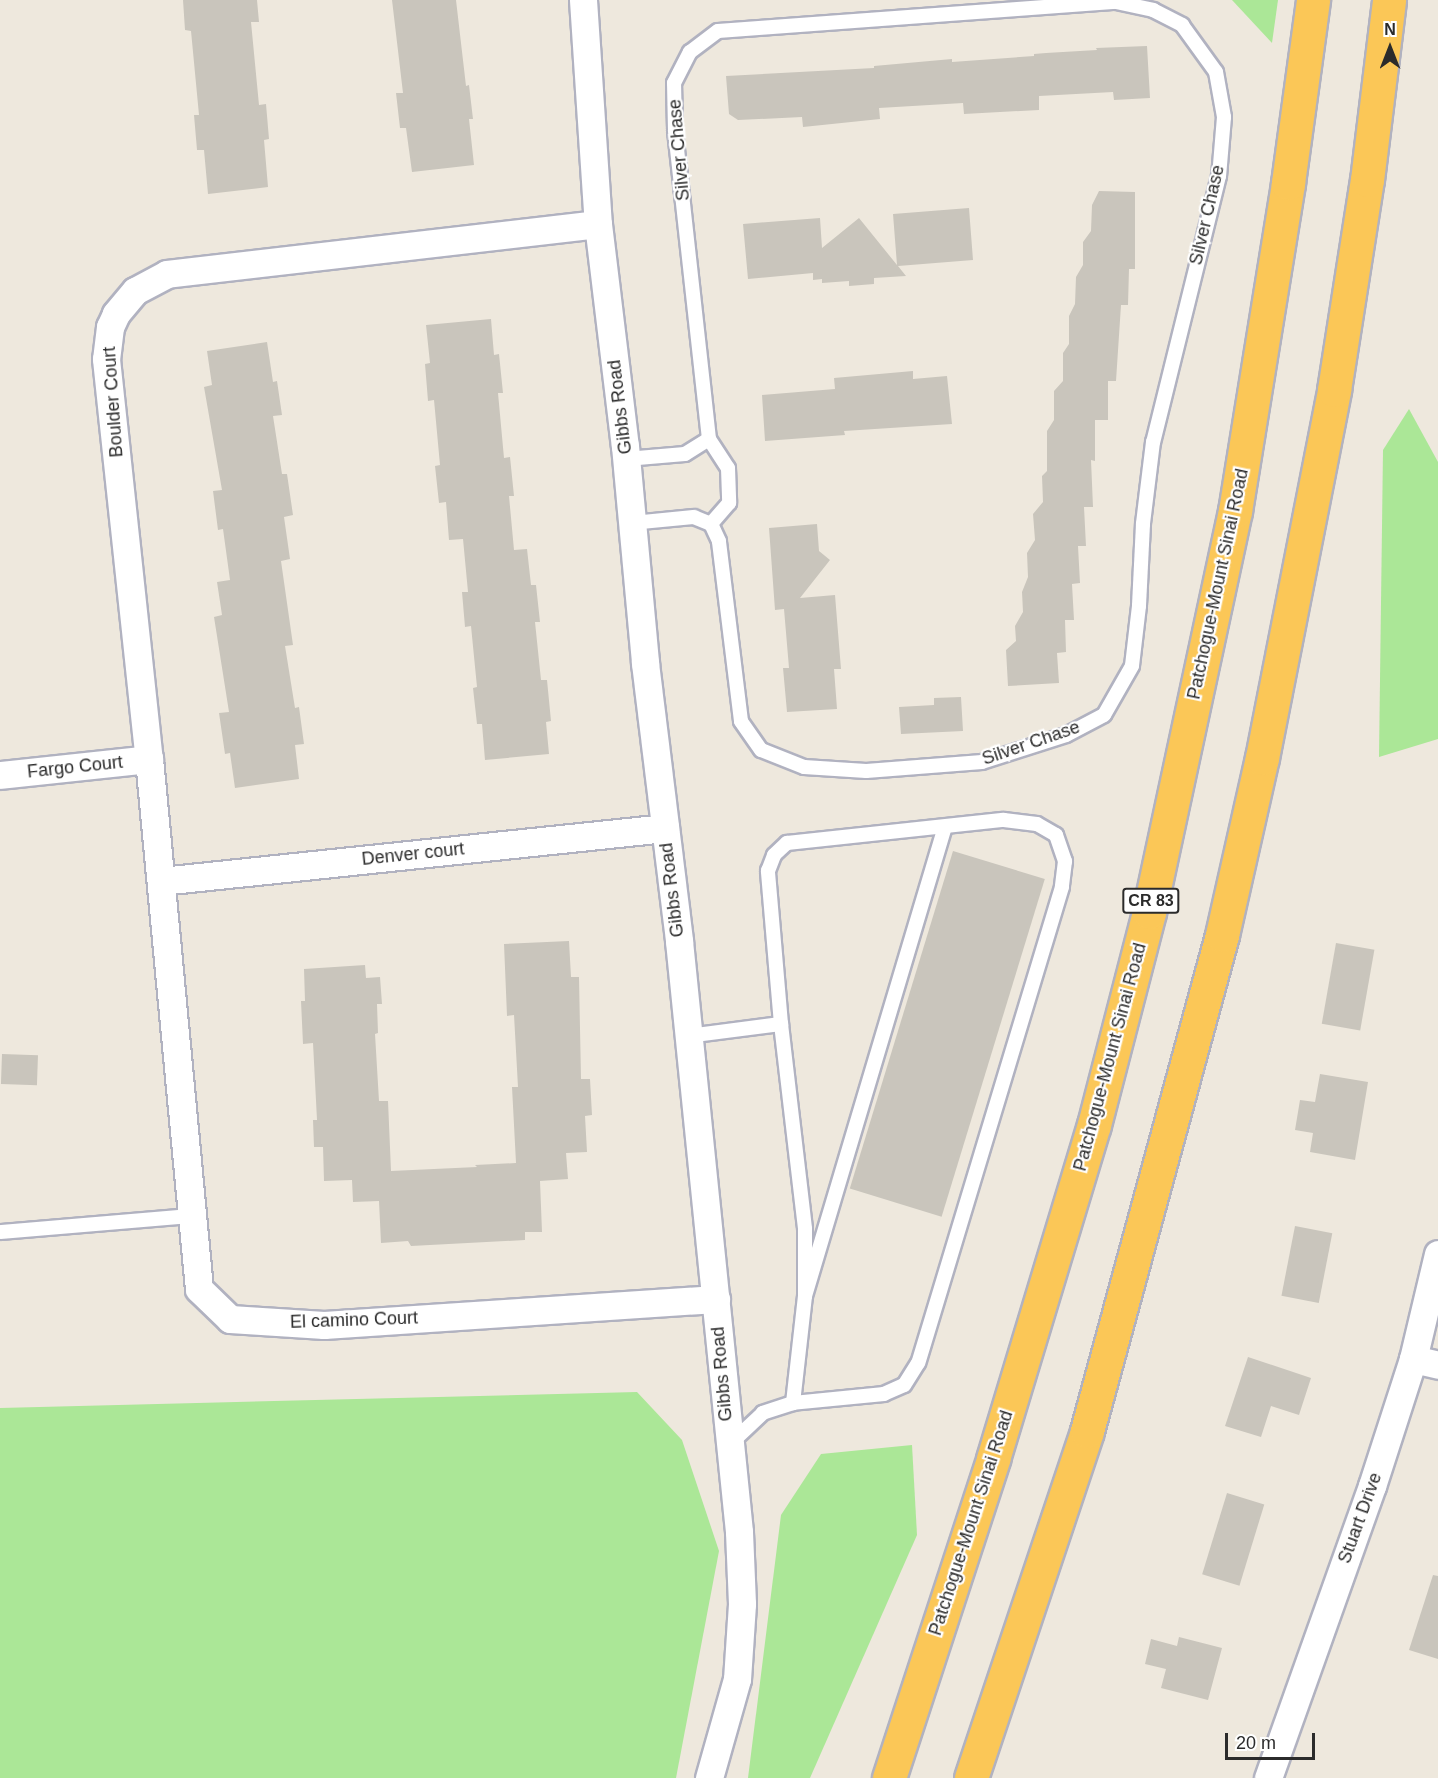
<!DOCTYPE html>
<style>
body{margin:0}
#map{position:relative;width:1438px;height:1778px;overflow:hidden;background:#eee8dd;font-family:Helvetica,sans-serif}
div>[style]{position:absolute}
.green>*{inset:0;background:#abe797}
.building>*{inset:0;background:#c9c5bc;transform-origin:0 0}
.roads{filter:drop-shadow(2px 0 #b1b2c0) drop-shadow(-2px 0 #b1b2c0) drop-shadow(0 2px #b1b2c0) drop-shadow(0 -2px #b1b2c0)}
.service>*{height:14px;margin:-7px;padding:0 7px;transform-origin:7px;border-radius:7px;background:#fff}
.minor>*{height:27px;margin:-13.5px;padding:0 13.5px;transform-origin:13.5px;border-radius:13.5px;background:#fff}
.trunk>*{height:33px;margin:-16.5px;padding:0 16.5px;transform-origin:16.5px;border-radius:16.5px;background:#fbc757}
span{translate:-50% -50%;white-space:nowrap;text-align:center;line-height:1.15;-webkit-text-stroke:4.5px #fff;paint-order:stroke}
.shield-label span{padding:2px 4px;background:#fff;border:2px solid;border-radius:4px;-webkit-text-stroke-width:0}
.shield-label{font-size:16px;color:#2b2b2b;font-weight:700}
.street-label{font-size:18px;color:#2b2b2b}
.north{position:absolute;left:1360px;top:18px;width:60px;height:60px;-webkit-text-stroke:4px #fff;paint-order:stroke;rotate:0deg;font-size:16px;font-weight:700;line-height:24px;text-align:center;color:#2b2b2b}
.north::after{content:'';display:block;margin:auto;width:21px;height:27px;background:#2b2b2b;clip-path:polygon(50% 0,100% 100%,50% 72%,0 100%)}
.scale{position:absolute;left:1225px;top:1733px;width:90px;height:27px;box-sizing:border-box;border:3px solid #2b2b2b;border-top:0;padding-left:8px;font-size:18px;line-height:21px;white-space:nowrap;color:#2b2b2b;-webkit-text-stroke:4px #fff;paint-order:stroke}
</style>
<div id="map">
<div class="green">
<i style="clip-path:polygon(1232px 0,1278px 0,1272px 43px)"></i>
<i style="clip-path:polygon(1409px 409px,1438px 462px,1438px 739px,1379px 757px,1383px 450px)"></i>
<i style="clip-path:polygon(637px 1392px,682px 1440px,719px 1551px,676px 1778px,0 1778px,0 1408px)"></i>
<i style="clip-path:polygon(912px 1445px,917px 1535px,810px 1778px,748px 1778px,781px 1515px,821px 1454px)"></i>
</div>
<div class="building">
<i style="clip-path:polygon(183px 0,257px 0,259px 22px,251px 22px,259px 105px,266px 104px,269px 139px,264px 140px,268px 187px,208px 194px,204px 150px,197px 150px,194px 115px,199px 115px,191px 31px,185px 30px)"></i>
<i style="clip-path:polygon(392px 0,456px 0,466px 86px,469px 85px,473px 119px,469px 119px,474px 165px,412px 172px,406px 128px,400px 128px,396px 93px,403px 93px)"></i>
<i style="clip-path:polygon(1147px 46px,1150px 98px,1114px 100px,1113px 92px,1039px 96px,1039px 110px,964px 114px,963px 103px,879px 108px,880px 119px,803px 127px,802px 117px,738px 120px,729px 114px,726px 76px,874px 68px,874px 66px,952px 59px,952px 62px,1034px 56px,1034px 54px,1046px 53px,1097px 50px,1096px 48px)"></i>
<i style="clip-path:polygon(1099px 191px,1135px 192px,1135px 269px,1129px 269px,1128px 305px,1121px 305px,1116px 381px,1108px 381px,1108px 420px,1095px 420px,1095px 461px,1091px 460px,1093px 507px,1084px 507px,1086px 546px,1078px 546px,1080px 583px,1072px 584px,1074px 620px,1065px 620px,1066px 652px,1057px 653px,1059px 683px,1008px 686px,1006px 650px,1016px 641px,1015px 626px,1023px 612px,1022px 592px,1028px 577px,1027px 553px,1035px 540px,1033px 514px,1043px 502px,1042px 476px,1047px 471px,1047px 431px,1054px 420px,1054px 391px,1063px 381px,1063px 353px,1069px 344px,1069px 316px,1075px 304px,1076px 277px,1083px 265px,1083px 242px,1091px 231px,1092px 205px)"></i>
<i style="clip-path:polygon(969px 208px,973px 260px,898px 266px,906px 276px,874px 278px,874px 284px,849px 286px,849px 281px,822px 283px,822px 279px,813px 280px,813px 273px,748px 279px,743px 224px,820px 218px,822px 248px,859px 218px,897px 265px,893px 214px)"></i>
<i style="clip-path:polygon(491px 319px,494px 355px,499px 354px,503px 393px,498px 393px,504px 458px,510px 457px,514px 496px,509px 496px,514px 550px,527px 549px,531px 585px,536px 585px,540px 622px,535px 622px,541px 680px,547px 680px,551px 721px,546px 722px,549px 754px,485px 760px,482px 724px,477px 724px,473px 688px,477px 687px,471px 626px,465px 627px,462px 592px,468px 592px,463px 539px,449px 540px,446px 502px,439px 503px,435px 466px,440px 465px,434px 400px,428px 401px,425px 364px,430px 363px,426px 325px)"></i>
<i style="clip-path:polygon(267px 342px,273px 382px,277px 381px,282px 415px,273px 416px,282px 474px,287px 474px,293px 515px,284px 517px,290px 559px,281px 561px,293px 645px,285px 646px,295px 708px,299px 707px,304px 744px,295px 745px,299px 779px,235px 788px,230px 753px,225px 754px,219px 713px,229px 712px,214px 617px,222px 615px,217px 582px,230px 580px,223px 529px,218px 530px,213px 491px,222px 490px,204px 387px,212px 385px,207px 351px)"></i>
<i style="clip-path:polygon(913px 371px,913px 379px,947px 376px,952px 424px,844px 431px,845px 435px,765px 441px,762px 395px,835px 389px,834px 378px)"></i>
<i style="clip-path:polygon(817px 524px,819px 551px,830px 560px,800px 598px,835px 595px,841px 669px,834px 669px,837px 709px,787px 712px,783px 668px,789px 668px,784px 609px,775px 610px,769px 528px)"></i>
<i style="clip-path:polygon(961px 697px,963px 731px,901px 734px,899px 707px,934px 705px,934px 698px)"></i>
<i style="left:953px;top:851px;width:96px;height:353px;rotate:17deg"></i>
<i style="clip-path:polygon(569px 941px,571px 977px,579px 977px,581px 1079px,590px 1079px,592px 1115px,585px 1116px,587px 1152px,566px 1153px,568px 1179px,540px 1181px,542px 1232px,525px 1232px,525px 1240px,411px 1246px,408px 1241px,381px 1243px,379px 1201px,353px 1202px,352px 1180px,324px 1181px,323px 1147px,314px 1147px,313px 1120px,317px 1120px,313px 1043px,303px 1044px,301px 1001px,305px 1001px,304px 969px,365px 965px,366px 978px,380px 977px,382px 1004px,377px 1004px,378px 1033px,375px 1034px,379px 1101px,388px 1101px,391px 1171px,477px 1167px,475px 1165px,516px 1163px,512px 1087px,518px 1087px,514px 1015px,507px 1016px,504px 944px)"></i>
<i style="left:1336px;top:943px;width:39px;height:82px;rotate:10deg"></i>
<i style="left:2px;top:1054px;width:36px;height:30px;rotate:2deg"></i>
<i style="clip-path:polygon(1320px 1074px,1368px 1082px,1355px 1160px,1310px 1152px,1313px 1133px,1295px 1130px,1300px 1100px,1315px 1102px)"></i>
<i style="left:1295px;top:1226px;width:38px;height:71px;rotate:11deg"></i>
<i style="clip-path:polygon(1248px 1357px,1311px 1378px,1299px 1415px,1271px 1406px,1261px 1437px,1225px 1426px)"></i>
<i style="left:1227px;top:1493px;width:39px;height:85px;rotate:17deg"></i>
<i style="clip-path:polygon(1433px 1575px,1438px 1576px,1438px 1659px,1409px 1650px)"></i>
<i style="clip-path:polygon(1179px 1637px,1222px 1648px,1208px 1700px,1161px 1688px,1166px 1669px,1145px 1664px,1151px 1639px,1177px 1646px)"></i>
</div>
<div class="roads">
<div class="service">
<i style="left:709px;top:439px;width:35px;rotate:57deg"></i>
<i style="left:728px;top:468px;width:35px;rotate:88deg"></i>
<i style="left:729px;top:503px;width:28px;rotate:131deg"></i>
<i style="left:626px;top:459px;width:59px;rotate:-4.8deg"></i>
<i style="left:685px;top:454px;width:28px;rotate:-32deg"></i>
<i style="left:709px;top:439px;width:311px;rotate:-96.3deg"></i>
<i style="left:675px;top:130px;width:47px;rotate:-91.2deg"></i>
<i style="left:674px;top:83px;width:35px;rotate:-63deg"></i>
<i style="left:690px;top:52px;width:35px;rotate:-37deg"></i>
<i style="left:718px;top:31px;width:399px;rotate:-4.2deg"></i>
<i style="left:1116px;top:2px;width:38px;rotate:12deg"></i>
<i style="left:1153px;top:10px;width:33px;rotate:27deg"></i>
<i style="left:1182px;top:25px;width:58px;rotate:54.1deg"></i>
<i style="left:1216px;top:72px;width:46px;rotate:79.9deg"></i>
<i style="left:1224px;top:117px;width:59px;rotate:94.8deg"></i>
<i style="left:1219px;top:176px;width:274px;rotate:103.9deg"></i>
<i style="left:1153px;top:442px;width:83px;rotate:97deg"></i>
<i style="left:1143px;top:524px;width:82px;rotate:92.8deg"></i>
<i style="left:1139px;top:606px;width:60px;rotate:96.7deg"></i>
<i style="left:1132px;top:666px;width:56px;rotate:119.7deg"></i>
<i style="left:1104px;top:715px;width:43px;rotate:152.2deg"></i>
<i style="left:1066px;top:735px;width:88px;rotate:162.2deg"></i>
<i style="left:982px;top:762px;width:116px;rotate:175.6deg"></i>
<i style="left:866px;top:771px;width:62px;rotate:-176.3deg"></i>
<i style="left:804px;top:767px;width:46px;rotate:-158.4deg"></i>
<i style="left:761px;top:750px;width:35px;rotate:-125deg"></i>
<i style="left:741px;top:721px;width:181px;rotate:-97deg"></i>
<i style="left:719px;top:541px;width:19px;rotate:-115deg"></i>
<i style="left:711px;top:524px;width:18px;rotate:-158deg"></i>
<i style="left:694px;top:517px;width:62px;rotate:174.5deg"></i>
<i style="left:781px;top:1024px;width:206px;rotate:83.3deg"></i>
<i style="left:805px;top:1229px;width:67px;rotate:90deg"></i>
<i style="left:805px;top:1296px;width:108px;rotate:96.4deg"></i>
<i style="left:688px;top:1036px;width:94px;rotate:-7.4deg"></i>
<i style="left:781px;top:1024px;width:154px;rotate:-94.9deg"></i>
<i style="left:768px;top:871px;width:17px;rotate:-69deg"></i>
<i style="left:774px;top:855px;width:18px;rotate:-43deg"></i>
<i style="left:787px;top:843px;width:218px;rotate:-6.1deg"></i>
<i style="left:1004px;top:820px;width:33px;rotate:7deg"></i>
<i style="left:1037px;top:824px;width:22px;rotate:30deg"></i>
<i style="left:1056px;top:835px;width:28px;rotate:71deg"></i>
<i style="left:1065px;top:861px;width:26px;rotate:97deg"></i>
<i style="left:1062px;top:887px;width:497px;rotate:106.8deg"></i>
<i style="left:918px;top:1363px;width:26px;rotate:122deg"></i>
<i style="left:904px;top:1385px;width:22px;rotate:156deg"></i>
<i style="left:884px;top:1394px;width:91px;rotate:174.4deg"></i>
<i style="left:793px;top:1403px;width:32px;rotate:162deg"></i>
<i style="left:763px;top:1413px;width:44px;rotate:136.8deg"></i>
<i style="left:0;top:1232px;width:193px;rotate:-4.8deg"></i>
<i style="left:805px;top:1296px;width:489px;rotate:-73.4deg"></i>
</div>
<div class="minor">
<i style="left:583px;top:0;width:225px;rotate:86.2deg"></i>
<i style="left:598px;top:224px;width:224px;rotate:83.1deg"></i>
<i style="left:625px;top:446px;width:218px;rotate:84.7deg"></i>
<i style="left:645px;top:663px;width:280px;rotate:83deg"></i>
<i style="left:679px;top:941px;width:594px;rotate:84.2deg"></i>
<i style="left:739px;top:1532px;width:72px;rotate:87.6deg"></i>
<i style="left:742px;top:1604px;width:75px;rotate:93.8deg"></i>
<i style="left:737px;top:1679px;width:103px;rotate:105.8deg"></i>
<i style="left:598px;top:224px;width:434px;rotate:173.4deg"></i>
<i style="left:167px;top:274px;width:36px;rotate:152deg"></i>
<i style="left:135px;top:291px;width:30px;rotate:130deg"></i>
<i style="left:116px;top:314px;width:14px;rotate:115deg"></i>
<i style="left:110px;top:327px;width:32px;rotate:97deg"></i>
<i style="left:106px;top:359px;width:402px;rotate:83.9deg"></i>
<i style="left:149px;top:759px;width:532px;rotate:84.61deg"></i>
<i style="left:199px;top:1289px;width:43px;rotate:44.1deg"></i>
<i style="left:230px;top:1319px;width:94px;rotate:3.7deg"></i>
<i style="left:324px;top:1325px;width:393px;rotate:-3.8deg"></i>
<i style="left:0;top:775px;width:150px;rotate:-6.1deg"></i>
<i style="left:161px;top:881px;width:507px;rotate:-6deg"></i>
<i style="left:1413px;top:1359px;width:26px;rotate:13deg"></i>
<i style="left:1268px;top:1778px;width:310px;rotate:-70.4deg"></i>
<i style="left:1372px;top:1486px;width:133px;rotate:-72.1deg"></i>
<i style="left:1413px;top:1359px;width:108px;rotate:-76.6deg"></i>
</div>
<div class="trunk">
<i style="left:889px;top:1778px;width:336px;rotate:-71.9deg"></i>
<i style="left:993px;top:1459px;width:349px;rotate:-73.2deg"></i>
<i style="left:1094px;top:1125px;width:220px;rotate:-75.5deg"></i>
<i style="left:1149px;top:912px;width:410px;rotate:-77.9deg"></i>
<i style="left:1235px;top:511px;width:332px;rotate:-80.8deg"></i>
<i style="left:1288px;top:183px;width:185px;rotate:-82.2deg"></i>
<i style="left:971px;top:1778px;width:366px;rotate:-71.5deg"></i>
<i style="left:1087px;top:1431px;width:514px;rotate:-74.77deg"></i>
<i style="left:1222px;top:935px;width:181px;rotate:-77.3deg"></i>
<i style="left:1262px;top:758px;width:375px;rotate:-78.9deg"></i>
<i style="left:1334px;top:390px;width:213px;rotate:-81.1deg"></i>
<i style="left:1367px;top:180px;width:181px;rotate:-83deg"></i>
</div>
</div>
<div class="shield-label">
<span style="left:1151px;top:901px">CR 83</span>
</div>
<div class="street-label">
<span style="left:679px;top:150px;rotate:-95deg">Silver Chase</span>
<span style="left:1207px;top:215px;rotate:-77deg">Silver Chase</span>
<span style="left:113px;top:402px;rotate:-94deg">Boulder Court</span>
<span style="left:620px;top:407px;rotate:-97deg">Gibbs Road</span>
<span style="left:1218px;top:584px;rotate:-78deg">Patchogue-Mount Sinai Road</span>
<span style="left:1031px;top:743px;rotate:-19deg">Silver Chase</span>
<span style="left:75px;top:767px;rotate:-6deg">Fargo Court</span>
<span style="left:413px;top:854px;rotate:-6deg">Denver court</span>
<span style="left:672px;top:890px;rotate:-97deg">Gibbs Road</span>
<span style="left:1110px;top:1057px;rotate:-75deg">Patchogue-Mount Sinai Road</span>
<span style="left:354px;top:1320px;rotate:-2deg">El camino Court</span>
<span style="left:722px;top:1374px;rotate:-95deg">Gibbs Road</span>
<span style="left:1360px;top:1518px;rotate:-70deg">Stuart Drive</span>
<span style="left:971px;top:1523px;rotate:-72deg">Patchogue-Mount Sinai Road</span>
</div>
<div class="north">N</div>
<div class="scale">20 m</div>
</div>
